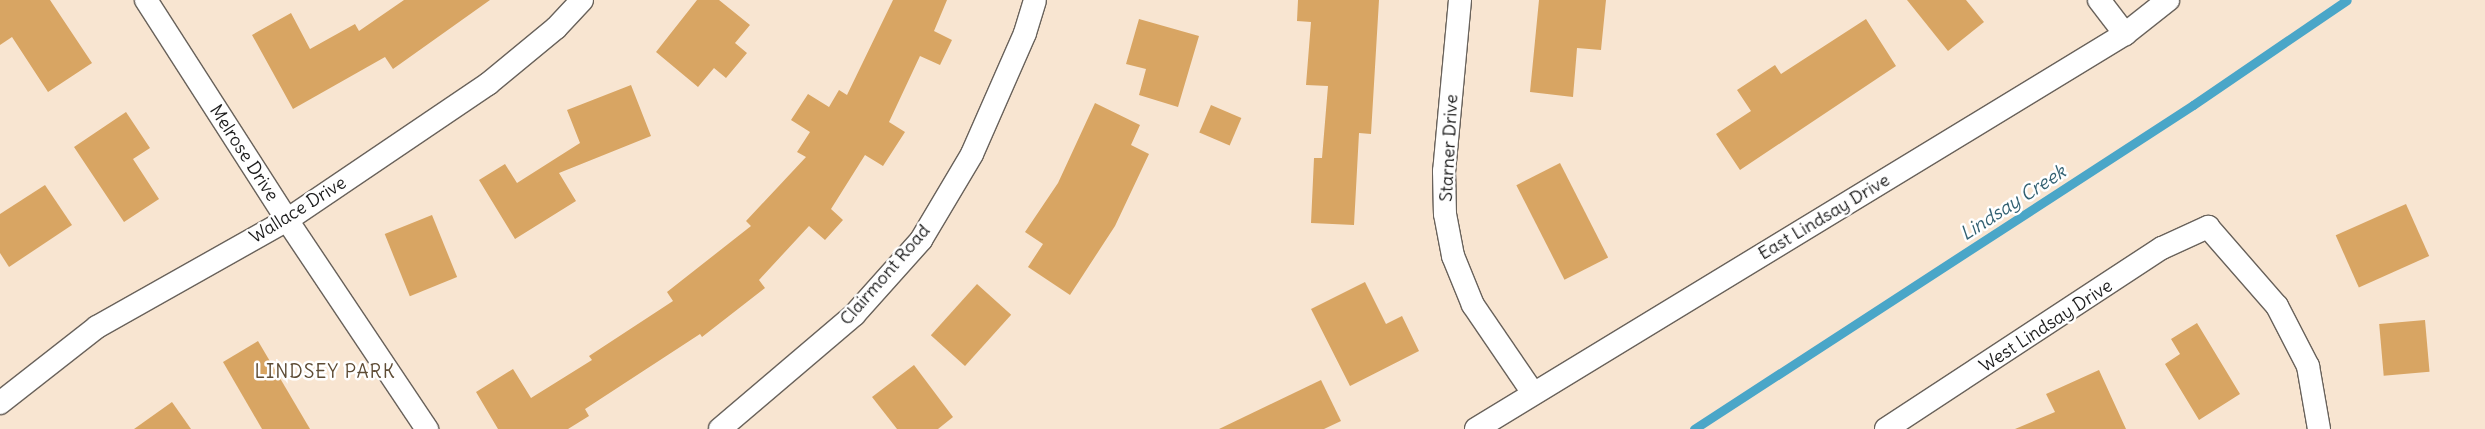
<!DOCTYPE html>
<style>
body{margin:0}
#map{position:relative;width:2485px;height:429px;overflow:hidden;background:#f8e5d1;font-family:Delius,sans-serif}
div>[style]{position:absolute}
.stream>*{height:9px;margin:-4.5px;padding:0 4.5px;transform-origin:4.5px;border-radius:4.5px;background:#4aa6c8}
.building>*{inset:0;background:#d8a563;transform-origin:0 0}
.roads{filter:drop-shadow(1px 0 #69625b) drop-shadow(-1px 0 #69625b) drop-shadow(0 1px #69625b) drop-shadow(0 -1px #69625b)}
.minor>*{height:22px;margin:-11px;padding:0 11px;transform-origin:11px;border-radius:11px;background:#fff}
span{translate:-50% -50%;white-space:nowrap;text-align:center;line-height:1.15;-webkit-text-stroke:5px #fff;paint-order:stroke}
.street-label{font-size:18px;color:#1c1c1c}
.water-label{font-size:19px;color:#336172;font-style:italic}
.neighbourhood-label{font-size:19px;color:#5e4c35;letter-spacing:1px}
</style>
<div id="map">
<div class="stream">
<i style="left:1694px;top:429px;width:595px;rotate:-33deg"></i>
<i style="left:2193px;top:105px;width:186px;rotate:-34.3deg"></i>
</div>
<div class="building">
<i style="clip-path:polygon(0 0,50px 0,92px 63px,48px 92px,12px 37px,0 45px)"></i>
<i style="clip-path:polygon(404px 0,490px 0,393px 69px,385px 57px,293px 109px,252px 35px,291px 13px,310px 49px,355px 24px,359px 31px)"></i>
<i style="clip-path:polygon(697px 0,719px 0,750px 25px,735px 43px,747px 53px,726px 78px,714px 68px,698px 87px,656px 52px)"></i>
<i style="clip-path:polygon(893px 0,947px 0,934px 31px,952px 40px,940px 65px,920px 56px,889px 122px,905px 132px,883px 166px,865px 155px,831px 209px,843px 220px,825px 240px,809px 226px,759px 280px,765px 288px,702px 337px,700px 334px,585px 409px,589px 416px,568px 429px,498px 429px,476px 392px,513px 369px,531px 398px,592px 360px,589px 356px,673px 301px,667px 292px,751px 226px,746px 221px,806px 157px,797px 152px,810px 132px,791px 120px,808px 94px,829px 107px,839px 90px,847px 95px)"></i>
<i style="clip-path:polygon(1298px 0,1379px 0,1371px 134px,1359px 133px,1354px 225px,1311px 223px,1314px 158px,1322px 158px,1328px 86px,1306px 85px,1311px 22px,1297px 21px)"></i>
<i style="clip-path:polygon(1539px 0,1606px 0,1601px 50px,1577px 48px,1573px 97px,1530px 92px)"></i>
<i style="clip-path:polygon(1907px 0,1966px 0,1984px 22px,1948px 51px)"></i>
<i style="clip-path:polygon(1139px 19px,1199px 36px,1178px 107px,1139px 95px,1146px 69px,1126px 64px)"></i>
<i style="clip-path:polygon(1866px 19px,1896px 66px,1740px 170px,1716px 134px,1751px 111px,1737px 90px,1775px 65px,1781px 74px)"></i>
<i style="clip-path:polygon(631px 85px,651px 136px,559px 173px,576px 201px,515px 239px,479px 180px,505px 164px,517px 183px,580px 143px,567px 110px)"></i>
<i style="clip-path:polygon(1095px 103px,1140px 125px,1131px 145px,1149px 154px,1115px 226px,1070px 295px,1028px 267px,1043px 244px,1025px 232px,1058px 183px)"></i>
<i style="left:1211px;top:105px;width:33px;height:30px;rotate:23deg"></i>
<i style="clip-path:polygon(126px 112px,150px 148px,133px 159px,159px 199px,124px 222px,74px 147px)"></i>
<i style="left:1560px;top:163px;width:106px;height:49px;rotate:63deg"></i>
<i style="clip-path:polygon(45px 185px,72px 225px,9px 267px,0 253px,0 214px)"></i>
<i style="left:2406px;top:204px;width:57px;height:77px;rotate:66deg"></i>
<i style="left:432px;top:215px;width:67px;height:51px;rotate:68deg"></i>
<i style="clip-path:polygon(1365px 282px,1386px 324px,1402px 316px,1419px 351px,1350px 386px,1311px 309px)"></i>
<i style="left:977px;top:284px;width:46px;height:69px;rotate:42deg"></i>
<i style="left:2425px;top:320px;width:52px;height:46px;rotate:85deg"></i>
<i style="clip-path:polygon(2197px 323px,2240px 394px,2199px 420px,2165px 364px,2180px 354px,2171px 339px)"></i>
<i style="clip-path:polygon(258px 341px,310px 429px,262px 429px,223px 362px)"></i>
<i style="clip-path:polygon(914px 365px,953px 417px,938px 429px,897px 429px,872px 397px)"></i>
<i style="clip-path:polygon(2099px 370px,2126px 429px,2015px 429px,2055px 412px,2046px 394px)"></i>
<i style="clip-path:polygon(1321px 380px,1341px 421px,1324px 429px,1219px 429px)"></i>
<i style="clip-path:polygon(172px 402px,191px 429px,134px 429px)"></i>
</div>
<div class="roads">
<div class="minor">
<i style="left:146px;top:0;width:261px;rotate:57.3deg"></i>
<i style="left:287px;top:220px;width:252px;rotate:56.2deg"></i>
<i style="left:1460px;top:0;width:172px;rotate:95.3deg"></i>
<i style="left:1444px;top:171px;width:43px;rotate:88.7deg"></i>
<i style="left:1445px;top:214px;width:43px;rotate:79.2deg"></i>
<i style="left:1453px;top:256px;width:53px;rotate:67.8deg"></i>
<i style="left:1473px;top:305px;width:107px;rotate:55.7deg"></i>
<i style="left:2099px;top:0;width:43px;rotate:52.6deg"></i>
<i style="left:0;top:403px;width:123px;rotate:-38.1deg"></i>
<i style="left:97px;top:327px;width:218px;rotate:-29.4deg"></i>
<i style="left:287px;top:220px;width:243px;rotate:-34.1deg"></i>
<i style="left:488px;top:84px;width:88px;rotate:-39.5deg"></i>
<i style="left:556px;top:28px;width:38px;rotate:-47deg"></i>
<i style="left:720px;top:429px;width:176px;rotate:-40.4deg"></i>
<i style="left:854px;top:315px;width:101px;rotate:-48.2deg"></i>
<i style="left:921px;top:240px;width:100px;rotate:-59.3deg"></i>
<i style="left:972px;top:154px;width:132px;rotate:-66.3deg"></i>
<i style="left:1025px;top:33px;width:34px;rotate:-73deg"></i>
<i style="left:1476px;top:429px;width:760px;rotate:-31.33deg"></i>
<i style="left:2125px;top:34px;width:55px;rotate:-38.3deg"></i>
<i style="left:1886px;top:429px;width:330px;rotate:-33.3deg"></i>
<i style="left:2162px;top:248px;width:51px;rotate:-24.5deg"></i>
<i style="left:2208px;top:227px;width:105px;rotate:48.9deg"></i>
<i style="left:2277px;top:306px;width:68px;rotate:62.7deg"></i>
<i style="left:2308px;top:366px;width:64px;rotate:80.1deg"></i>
</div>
</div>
<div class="street-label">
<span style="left:1449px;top:148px;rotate:-87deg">Starner Drive</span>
<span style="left:244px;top:153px;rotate:57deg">Melrose Drive</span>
<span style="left:298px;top:210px;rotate:-32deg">Wallace Drive</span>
<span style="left:1824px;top:217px;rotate:-31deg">East Lindsay Drive</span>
<span style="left:885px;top:275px;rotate:-49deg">Clairmont Road</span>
<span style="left:2046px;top:326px;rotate:-33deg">West Lindsay Drive</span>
</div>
<div class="water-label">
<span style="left:2013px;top:203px;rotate:-33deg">Lindsay Creek</span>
</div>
<div class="neighbourhood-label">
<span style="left:325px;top:372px">LINDSEY PARK</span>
</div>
</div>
